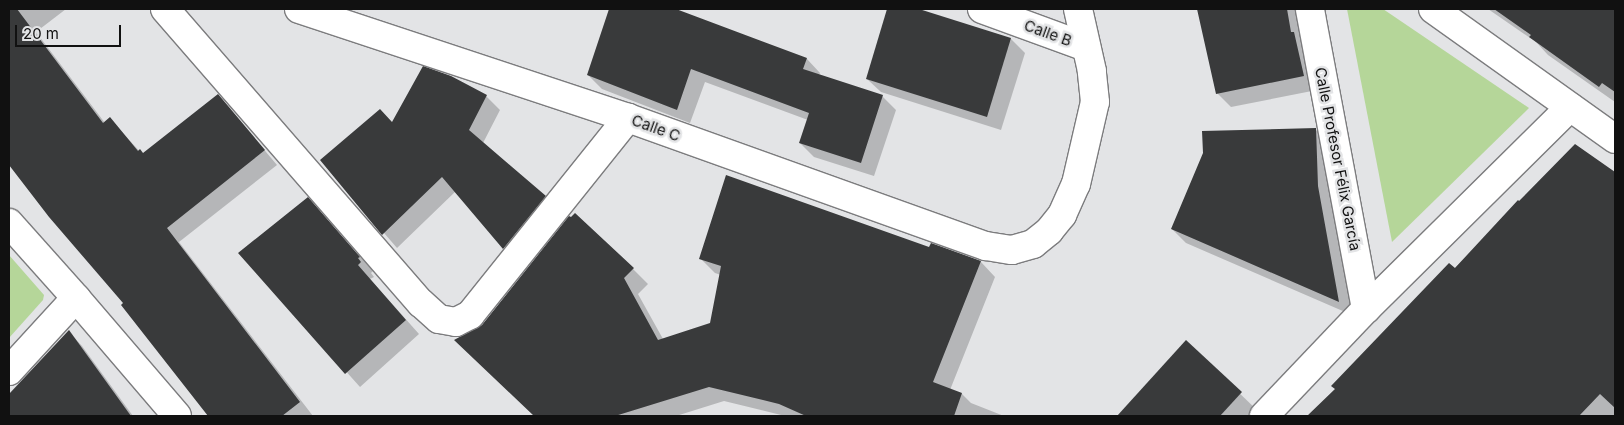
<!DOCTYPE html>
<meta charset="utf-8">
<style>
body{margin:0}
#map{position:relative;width:1624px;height:425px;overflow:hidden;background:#e3e4e6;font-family:Inter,sans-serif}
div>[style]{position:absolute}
.green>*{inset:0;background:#b5d699}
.shadow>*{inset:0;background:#0003}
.building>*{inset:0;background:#393a3b}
.roads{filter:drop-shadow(1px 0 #7c7c7e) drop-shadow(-1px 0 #7c7c7e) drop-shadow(0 1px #7c7c7e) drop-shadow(0 -1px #7c7c7e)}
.minor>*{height:28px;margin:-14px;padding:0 14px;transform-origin:14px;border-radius:14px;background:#fff}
span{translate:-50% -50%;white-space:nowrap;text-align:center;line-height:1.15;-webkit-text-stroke:5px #e3e4e6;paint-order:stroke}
.street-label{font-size:15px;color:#111}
.frame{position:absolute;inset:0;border:10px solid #111;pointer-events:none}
.scale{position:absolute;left:15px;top:25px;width:106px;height:22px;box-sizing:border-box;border:2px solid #111;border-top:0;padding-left:6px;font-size:15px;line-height:18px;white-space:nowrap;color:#111;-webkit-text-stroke:4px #e3e4e6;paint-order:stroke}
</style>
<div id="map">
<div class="green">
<i style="clip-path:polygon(1347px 9px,1383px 9px,1529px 108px,1392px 242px)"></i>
<i style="clip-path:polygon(9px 255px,44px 295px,43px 300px,9px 338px)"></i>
</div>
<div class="shadow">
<i style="clip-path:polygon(9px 9px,66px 9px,36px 32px,105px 123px,110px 119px,143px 155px,218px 95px,277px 165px,179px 242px,313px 416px,210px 416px,123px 305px,125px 303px,26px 186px,9px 163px)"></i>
<i style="clip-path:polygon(610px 9px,668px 9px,807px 59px,820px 73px,819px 75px,882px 96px,896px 110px,874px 176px,814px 157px,800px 143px,808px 120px,705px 82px,690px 123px,602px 89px,588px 75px)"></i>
<i style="clip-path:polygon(888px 9px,915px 9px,1011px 39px,1025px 53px,1001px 130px,881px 92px,867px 79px)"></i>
<i style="clip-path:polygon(1199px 9px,1297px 9px,1317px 90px,1231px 107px,1217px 93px)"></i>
<i style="clip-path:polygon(1488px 9px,1615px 9px,1615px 102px,1548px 55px,1536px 42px)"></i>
<i style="clip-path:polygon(486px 96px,500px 110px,483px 143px,559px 210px,518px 262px,456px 191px,397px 248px,321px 160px,393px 124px)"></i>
<i style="clip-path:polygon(1316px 130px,1330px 144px,1332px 201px,1352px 315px,1186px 243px,1172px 229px)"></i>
<i style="clip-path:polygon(1575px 146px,1615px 173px,1615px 414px,1613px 416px,1309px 416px)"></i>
<i style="clip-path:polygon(308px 199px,373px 271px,371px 273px,374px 277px,370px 279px,419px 334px,360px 387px,240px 253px)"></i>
<i style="clip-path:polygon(930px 249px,981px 262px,995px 277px,950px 390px,962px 394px,971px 403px,1004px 416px,785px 416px,724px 401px,676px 416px,535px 416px,470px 354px,633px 269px,648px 284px,638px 294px,663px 339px,711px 324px,721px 275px,715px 273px,700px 258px)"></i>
<i style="clip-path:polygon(69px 332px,82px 346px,133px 416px,9px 416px,9px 396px)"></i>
<i style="clip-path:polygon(1186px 342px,1258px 411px,1254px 416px,1130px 416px,1124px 410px)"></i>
</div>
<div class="building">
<i style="clip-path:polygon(9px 9px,17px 9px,103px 123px,110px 117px,138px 151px,140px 149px,143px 153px,218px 94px,265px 150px,167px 228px,300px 402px,282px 416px,208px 416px,121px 305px,123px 303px,49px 217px,9px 165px)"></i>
<i style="clip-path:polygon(609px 9px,676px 9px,807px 58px,803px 69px,883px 95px,861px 163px,799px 143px,809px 113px,691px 69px,677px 110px,587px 75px)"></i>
<i style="clip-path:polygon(887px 9px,919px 9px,1011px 38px,987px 117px,866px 79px)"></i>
<i style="clip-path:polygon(1197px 9px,1287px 9px,1291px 32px,1294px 32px,1304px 76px,1216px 94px)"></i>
<i style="clip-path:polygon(1494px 9px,1615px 9px,1615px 92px,1602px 83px,1599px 87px,1529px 37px,1531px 35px)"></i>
<i style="clip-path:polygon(423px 66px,451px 76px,487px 95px,469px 130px,546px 196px,503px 249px,442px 177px,382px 235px,320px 160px,380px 109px,392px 122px)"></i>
<i style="clip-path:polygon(1316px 128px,1318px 186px,1339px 302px,1171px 229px,1203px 153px,1202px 131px)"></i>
<i style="clip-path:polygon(1575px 144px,1615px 172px,1615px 408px,1600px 394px,1579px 416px,1307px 416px,1335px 389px,1331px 386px,1449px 263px,1455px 268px,1518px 200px,1519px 201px)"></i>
<i style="clip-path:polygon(726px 175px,929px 247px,931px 243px,981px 261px,933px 382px,962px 393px,954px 416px,806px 416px,779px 404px,709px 387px,615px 416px,534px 416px,454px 340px,482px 325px,569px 216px,571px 217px,575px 213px,634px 268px,624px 278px,658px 340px,710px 323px,721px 266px,699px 259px)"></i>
<i style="clip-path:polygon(308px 197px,360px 257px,358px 258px,361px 262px,358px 265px,406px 320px,345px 374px,238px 253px)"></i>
<i style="clip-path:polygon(69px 330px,131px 416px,9px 416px,9px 394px)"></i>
<i style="clip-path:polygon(1186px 340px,1242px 392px,1220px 416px,1117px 416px)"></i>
</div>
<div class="roads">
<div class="minor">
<i style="left:165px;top:9px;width:390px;rotate:49deg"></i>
<i style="left:421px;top:303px;width:24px;rotate:42deg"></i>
<i style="left:439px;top:319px;width:17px;rotate:10deg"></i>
<i style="left:456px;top:322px;width:16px;rotate:-27deg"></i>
<i style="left:470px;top:315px;width:253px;rotate:-51.3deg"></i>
<i style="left:299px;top:9px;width:347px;rotate:18.3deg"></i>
<i style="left:628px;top:118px;width:380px;rotate:19.7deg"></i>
<i style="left:986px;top:246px;width:26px;rotate:9deg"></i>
<i style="left:1012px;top:250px;width:22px;rotate:-16deg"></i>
<i style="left:1033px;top:244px;width:21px;rotate:-39deg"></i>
<i style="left:1049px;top:231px;width:21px;rotate:-51deg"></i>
<i style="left:1062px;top:215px;width:34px;rotate:-66deg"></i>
<i style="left:1076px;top:184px;width:84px;rotate:-77deg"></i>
<i style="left:1095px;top:102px;width:31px;rotate:-96deg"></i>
<i style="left:1092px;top:71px;width:64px;rotate:-102.7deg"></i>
<i style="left:982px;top:9px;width:111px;rotate:20.1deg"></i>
<i style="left:1433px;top:9px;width:224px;rotate:35.5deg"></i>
<i style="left:9px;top:223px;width:101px;rotate:48.2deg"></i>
<i style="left:76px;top:298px;width:155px;rotate:49.4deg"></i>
<i style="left:1366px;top:309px;width:287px;rotate:-44.7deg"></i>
<i style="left:9px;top:371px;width:99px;rotate:-47.5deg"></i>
<i style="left:1264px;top:416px;width:148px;rotate:-46.4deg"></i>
<i style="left:1366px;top:309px;width:305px;rotate:-100.6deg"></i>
</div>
</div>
<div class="street-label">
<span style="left:1048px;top:33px;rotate:20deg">Calle B</span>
<span style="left:656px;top:128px;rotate:20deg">Calle C</span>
<span style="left:1338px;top:159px;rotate:79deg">Calle Profesor Félix García</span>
</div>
<div class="frame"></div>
<div class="scale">20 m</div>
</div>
